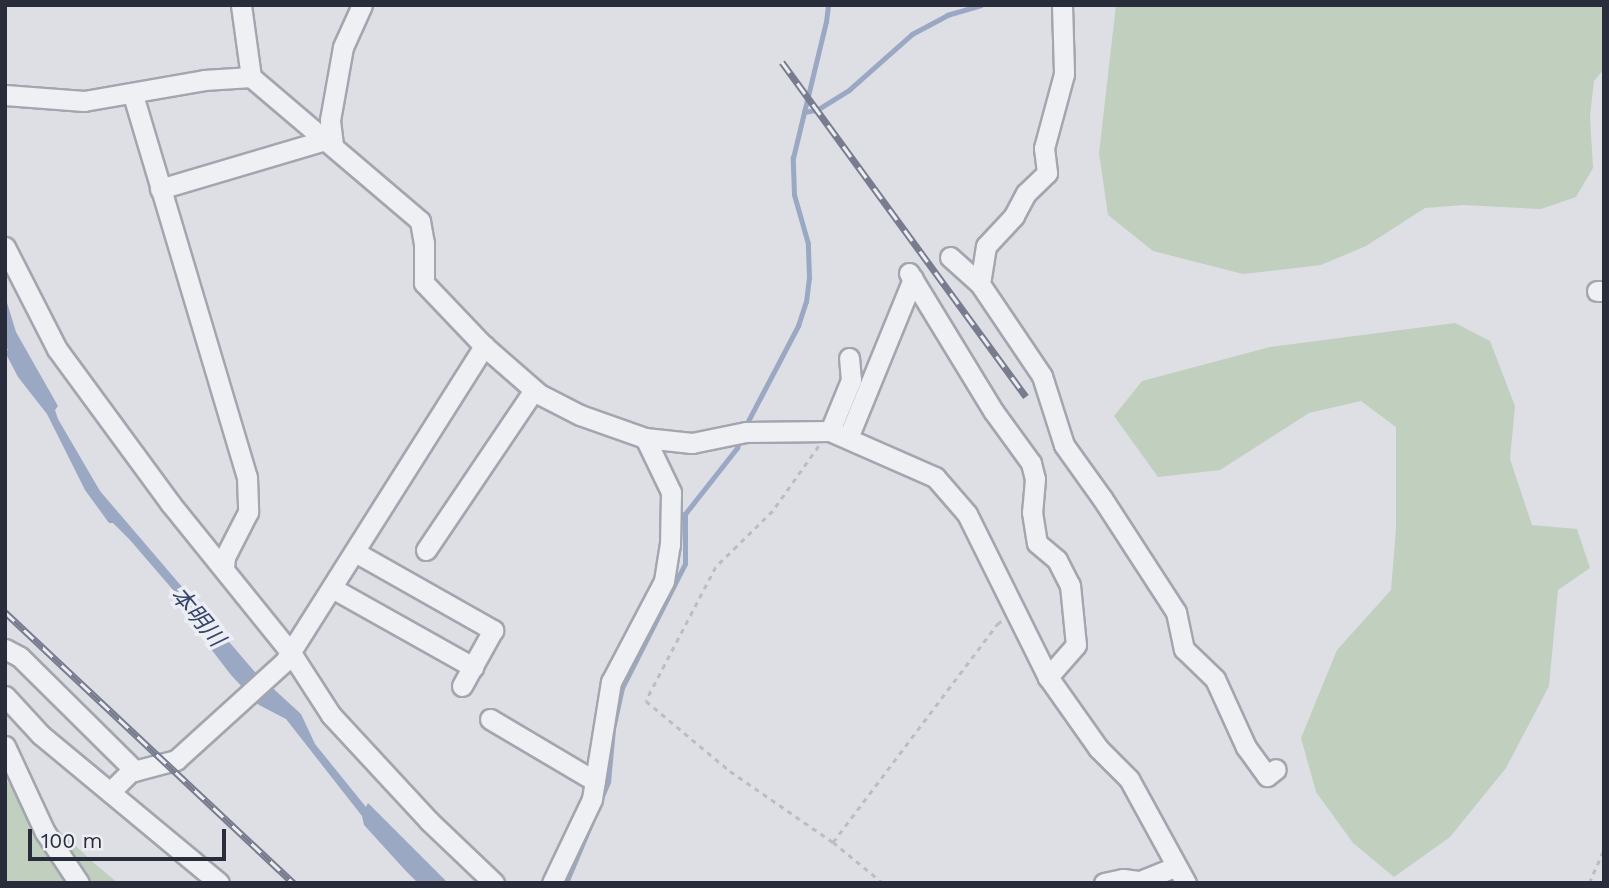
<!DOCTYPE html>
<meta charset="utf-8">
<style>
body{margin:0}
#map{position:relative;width:1609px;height:888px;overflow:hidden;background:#dddfe5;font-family:"Work Sans","Noto Sans JP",sans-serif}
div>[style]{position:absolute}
.green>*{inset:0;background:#c0cfbe}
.water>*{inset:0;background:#9aa8c3}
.stream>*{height:4.5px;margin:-2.25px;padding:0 2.25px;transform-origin:2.25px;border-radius:2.25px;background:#9aa8c3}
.path>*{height:2.5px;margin-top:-1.25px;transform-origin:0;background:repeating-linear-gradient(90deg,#bbbdc4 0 5px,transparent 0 10px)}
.roads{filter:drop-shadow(2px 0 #a3a6af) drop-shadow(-2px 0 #a3a6af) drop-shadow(0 2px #a3a6af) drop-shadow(0 -2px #a3a6af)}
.minor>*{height:19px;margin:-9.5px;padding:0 9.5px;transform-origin:9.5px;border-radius:9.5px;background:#eff0f4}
.rail>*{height:7px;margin-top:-3.5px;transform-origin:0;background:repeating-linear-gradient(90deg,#eceef3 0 13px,#777c8e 0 26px);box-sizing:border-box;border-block:2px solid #777c8e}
span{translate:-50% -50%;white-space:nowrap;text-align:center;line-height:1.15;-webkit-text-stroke:7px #eceef3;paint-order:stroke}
.water-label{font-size:23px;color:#35456b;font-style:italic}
.frame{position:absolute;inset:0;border:7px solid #282c3b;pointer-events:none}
.scale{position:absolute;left:28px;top:829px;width:198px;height:32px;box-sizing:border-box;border:4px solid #282c3b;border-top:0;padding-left:9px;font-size:21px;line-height:24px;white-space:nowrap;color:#282c3b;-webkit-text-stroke:5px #eceef3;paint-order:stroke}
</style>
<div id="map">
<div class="green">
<i style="clip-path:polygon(1116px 5px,1604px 5px,1604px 69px,1594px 81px,1590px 116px,1593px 168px,1576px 197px,1541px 209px,1463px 205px,1425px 208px,1366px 246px,1321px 265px,1243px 274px,1153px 251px,1108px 215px,1099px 153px)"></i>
<i style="clip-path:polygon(1455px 323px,1490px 341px,1515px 406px,1510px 459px,1532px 525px,1577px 529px,1590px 568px,1558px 590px,1549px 686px,1506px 768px,1450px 837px,1394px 877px,1353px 843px,1316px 792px,1301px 738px,1337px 650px,1391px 590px,1396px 528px,1396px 427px,1361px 401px,1309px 413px,1220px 470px,1158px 477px,1114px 416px,1142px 381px,1270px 347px)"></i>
<i style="clip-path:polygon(5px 780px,95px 864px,118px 883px,5px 883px)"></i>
</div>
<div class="water">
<i style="clip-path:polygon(5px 296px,16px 332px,58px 406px,55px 410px,58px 419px,100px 491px,254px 671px,301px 714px,315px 744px,366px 807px,368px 803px,448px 883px,418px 883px,405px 870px,364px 825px,362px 816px,286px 719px,259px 705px,231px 675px,211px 649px,207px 634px,189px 617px,186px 605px,130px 540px,113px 523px,109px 523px,85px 490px,47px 414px,18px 377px,5px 352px,8px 350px,5px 345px)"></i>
</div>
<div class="stream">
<i style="left:804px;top:112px;width:13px;rotate:-9deg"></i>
<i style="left:817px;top:110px;width:38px;rotate:-32deg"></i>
<i style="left:849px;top:90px;width:84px;rotate:-41.6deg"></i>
<i style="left:912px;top:34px;width:40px;rotate:-28deg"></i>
<i style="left:947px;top:15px;width:35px;rotate:-16deg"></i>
<i style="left:746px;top:425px;width:112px;rotate:-62.3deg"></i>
<i style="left:798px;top:326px;width:25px;rotate:-72deg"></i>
<i style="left:806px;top:302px;width:24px;rotate:-83deg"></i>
<i style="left:809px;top:278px;width:34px;rotate:-92deg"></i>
<i style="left:808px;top:244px;width:51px;rotate:-105.9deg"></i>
<i style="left:794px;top:195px;width:37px;rotate:-92deg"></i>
<i style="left:793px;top:158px;width:140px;rotate:-76.4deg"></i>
<i style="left:826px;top:22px;width:17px;rotate:-83deg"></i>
<i style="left:600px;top:801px;width:21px;rotate:-67deg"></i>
<i style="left:608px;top:782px;width:53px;rotate:-84.6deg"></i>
<i style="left:613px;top:729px;width:42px;rotate:-77.6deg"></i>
<i style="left:622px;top:688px;width:139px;rotate:-63.1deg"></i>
<i style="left:685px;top:564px;width:50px;rotate:-90deg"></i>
<i style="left:685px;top:514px;width:84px;rotate:-51.8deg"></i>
<i style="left:737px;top:448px;width:9px;rotate:-72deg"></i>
<i style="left:566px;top:883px;width:69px;rotate:-67.1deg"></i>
</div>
<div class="path">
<i style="left:819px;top:446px;width:80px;rotate:125.3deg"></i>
<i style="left:773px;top:511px;width:80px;rotate:135.5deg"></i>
<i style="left:716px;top:567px;width:151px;rotate:117.6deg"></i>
<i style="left:646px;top:701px;width:109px;rotate:39.8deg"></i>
<i style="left:730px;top:771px;width:125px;rotate:34.6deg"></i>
<i style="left:833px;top:842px;width:65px;rotate:39.4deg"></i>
<i style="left:833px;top:842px;width:273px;rotate:-53deg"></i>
<i style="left:997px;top:624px;width:7px;rotate:-34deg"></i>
<i style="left:1589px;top:883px;width:36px;rotate:-66deg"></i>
</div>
<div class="roads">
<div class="minor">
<i style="left:241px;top:5px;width:73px;rotate:82.1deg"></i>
<i style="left:251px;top:77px;width:222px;rotate:40.4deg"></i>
<i style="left:420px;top:221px;width:22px;rotate:80deg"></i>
<i style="left:424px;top:243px;width:40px;rotate:90deg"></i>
<i style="left:424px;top:283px;width:87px;rotate:46.4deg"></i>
<i style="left:484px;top:346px;width:73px;rotate:41.1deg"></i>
<i style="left:539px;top:394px;width:46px;rotate:27.1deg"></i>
<i style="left:580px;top:415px;width:69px;rotate:19.5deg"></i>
<i style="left:645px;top:438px;width:47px;rotate:6.1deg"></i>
<i style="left:692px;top:443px;width:55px;rotate:-11.5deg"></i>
<i style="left:746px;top:432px;width:84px;rotate:-0.7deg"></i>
<i style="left:830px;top:431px;width:115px;rotate:23.7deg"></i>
<i style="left:935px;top:477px;width:49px;rotate:49.1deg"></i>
<i style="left:967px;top:514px;width:182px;rotate:63.6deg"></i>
<i style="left:1048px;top:677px;width:87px;rotate:54.8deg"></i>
<i style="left:1098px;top:748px;width:44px;rotate:45deg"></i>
<i style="left:1129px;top:779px;width:119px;rotate:61.3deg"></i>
<i style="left:1062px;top:5px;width:69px;rotate:88.3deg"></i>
<i style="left:1064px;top:74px;width:77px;rotate:105.1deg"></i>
<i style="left:1044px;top:148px;width:25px;rotate:83deg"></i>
<i style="left:1047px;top:173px;width:29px;rotate:136deg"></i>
<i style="left:1026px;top:193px;width:26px;rotate:118deg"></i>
<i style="left:1014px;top:216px;width:41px;rotate:133deg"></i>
<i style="left:986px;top:246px;width:38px;rotate:99deg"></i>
<i style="left:980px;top:284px;width:111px;rotate:56deg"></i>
<i style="left:1042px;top:376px;width:72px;rotate:72.3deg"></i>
<i style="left:1064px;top:445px;width:65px;rotate:54.4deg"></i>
<i style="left:1102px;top:498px;width:136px;rotate:57deg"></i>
<i style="left:1176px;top:612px;width:38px;rotate:78deg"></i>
<i style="left:1184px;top:649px;width:43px;rotate:44.1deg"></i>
<i style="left:1215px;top:679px;width:75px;rotate:65.5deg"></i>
<i style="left:1246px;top:747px;width:36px;rotate:54deg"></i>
<i style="left:1267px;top:776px;width:11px;rotate:-38deg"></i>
<i style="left:5px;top:95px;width:79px;rotate:4.3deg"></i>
<i style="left:84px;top:101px;width:122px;rotate:-9.9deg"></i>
<i style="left:204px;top:80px;width:47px;rotate:-3.7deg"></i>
<i style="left:133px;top:95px;width:399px;rotate:73.4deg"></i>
<i style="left:247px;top:477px;width:35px;rotate:88deg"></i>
<i style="left:248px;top:512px;width:51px;rotate:117.1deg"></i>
<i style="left:225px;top:557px;width:11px;rotate:95deg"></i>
<i style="left:333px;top:145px;width:25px;rotate:-97deg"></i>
<i style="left:330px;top:120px;width:74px;rotate:-79.9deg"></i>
<i style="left:343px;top:47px;width:46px;rotate:-65.7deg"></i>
<i style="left:160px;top:189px;width:172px;rotate:-16.5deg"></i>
<i style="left:5px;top:247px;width:114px;rotate:63deg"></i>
<i style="left:57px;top:349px;width:191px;rotate:53.7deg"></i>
<i style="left:170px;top:503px;width:193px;rotate:51.1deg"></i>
<i style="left:291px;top:653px;width:74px;rotate:57.2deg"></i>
<i style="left:331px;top:715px;width:144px;rotate:47.2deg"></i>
<i style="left:429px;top:821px;width:90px;rotate:43.6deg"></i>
<i style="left:950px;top:257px;width:40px;rotate:42deg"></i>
<i style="left:909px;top:273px;width:163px;rotate:58.6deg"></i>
<i style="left:994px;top:412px;width:63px;rotate:54deg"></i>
<i style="left:1031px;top:463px;width:16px;rotate:76deg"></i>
<i style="left:1035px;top:479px;width:33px;rotate:95deg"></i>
<i style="left:1032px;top:512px;width:31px;rotate:81deg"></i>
<i style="left:1037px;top:543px;width:26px;rotate:40deg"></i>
<i style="left:1057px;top:560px;width:28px;rotate:63deg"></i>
<i style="left:1070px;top:585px;width:60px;rotate:84.3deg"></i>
<i style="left:1076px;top:645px;width:43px;rotate:131.2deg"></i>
<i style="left:1597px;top:291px;width:7px"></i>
<i style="left:830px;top:431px;width:55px;rotate:-67.6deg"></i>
<i style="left:851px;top:380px;width:22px;rotate:-95deg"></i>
<i style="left:848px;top:438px;width:172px;rotate:-67.8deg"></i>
<i style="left:426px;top:550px;width:193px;rotate:-56deg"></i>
<i style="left:355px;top:552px;width:159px;rotate:29.5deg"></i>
<i style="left:493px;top:630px;width:64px;rotate:119deg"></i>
<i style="left:332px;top:588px;width:162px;rotate:29.3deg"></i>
<i style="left:5px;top:649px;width:17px;rotate:28deg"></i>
<i style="left:20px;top:657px;width:162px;rotate:44.7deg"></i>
<i style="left:5px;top:696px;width:53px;rotate:47.3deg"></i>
<i style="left:41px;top:735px;width:231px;rotate:39.7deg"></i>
<i style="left:490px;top:719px;width:122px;rotate:30.6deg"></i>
<i style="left:5px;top:746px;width:95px;rotate:65.1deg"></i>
<i style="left:45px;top:832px;width:61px;rotate:56.3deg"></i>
<i style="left:110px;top:792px;width:28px;rotate:-45deg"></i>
<i style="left:130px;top:772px;width:48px;rotate:-14.6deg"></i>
<i style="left:176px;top:760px;width:147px;rotate:-42.2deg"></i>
<i style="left:285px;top:661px;width:373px;rotate:-57.7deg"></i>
<i style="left:552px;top:883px;width:93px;rotate:-64.5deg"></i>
<i style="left:592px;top:799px;width:119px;rotate:-80.8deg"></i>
<i style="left:611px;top:682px;width:114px;rotate:-62.3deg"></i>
<i style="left:664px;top:581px;width:36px;rotate:-81deg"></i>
<i style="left:670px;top:545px;width:53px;rotate:-88.9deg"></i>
<i style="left:671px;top:492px;width:60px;rotate:-115.7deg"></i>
<i style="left:1104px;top:883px;width:19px;rotate:-12deg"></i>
<i style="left:1123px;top:879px;width:17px;rotate:7deg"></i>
<i style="left:1140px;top:881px;width:38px;rotate:-22deg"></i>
</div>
</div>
<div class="rail">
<i style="left:782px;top:62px;width:414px;rotate:53.9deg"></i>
<i style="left:5px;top:612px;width:396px;rotate:43.2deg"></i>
</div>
<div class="water-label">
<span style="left:197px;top:617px;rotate:50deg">本明川</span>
</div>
<div class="frame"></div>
<div class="scale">100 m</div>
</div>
